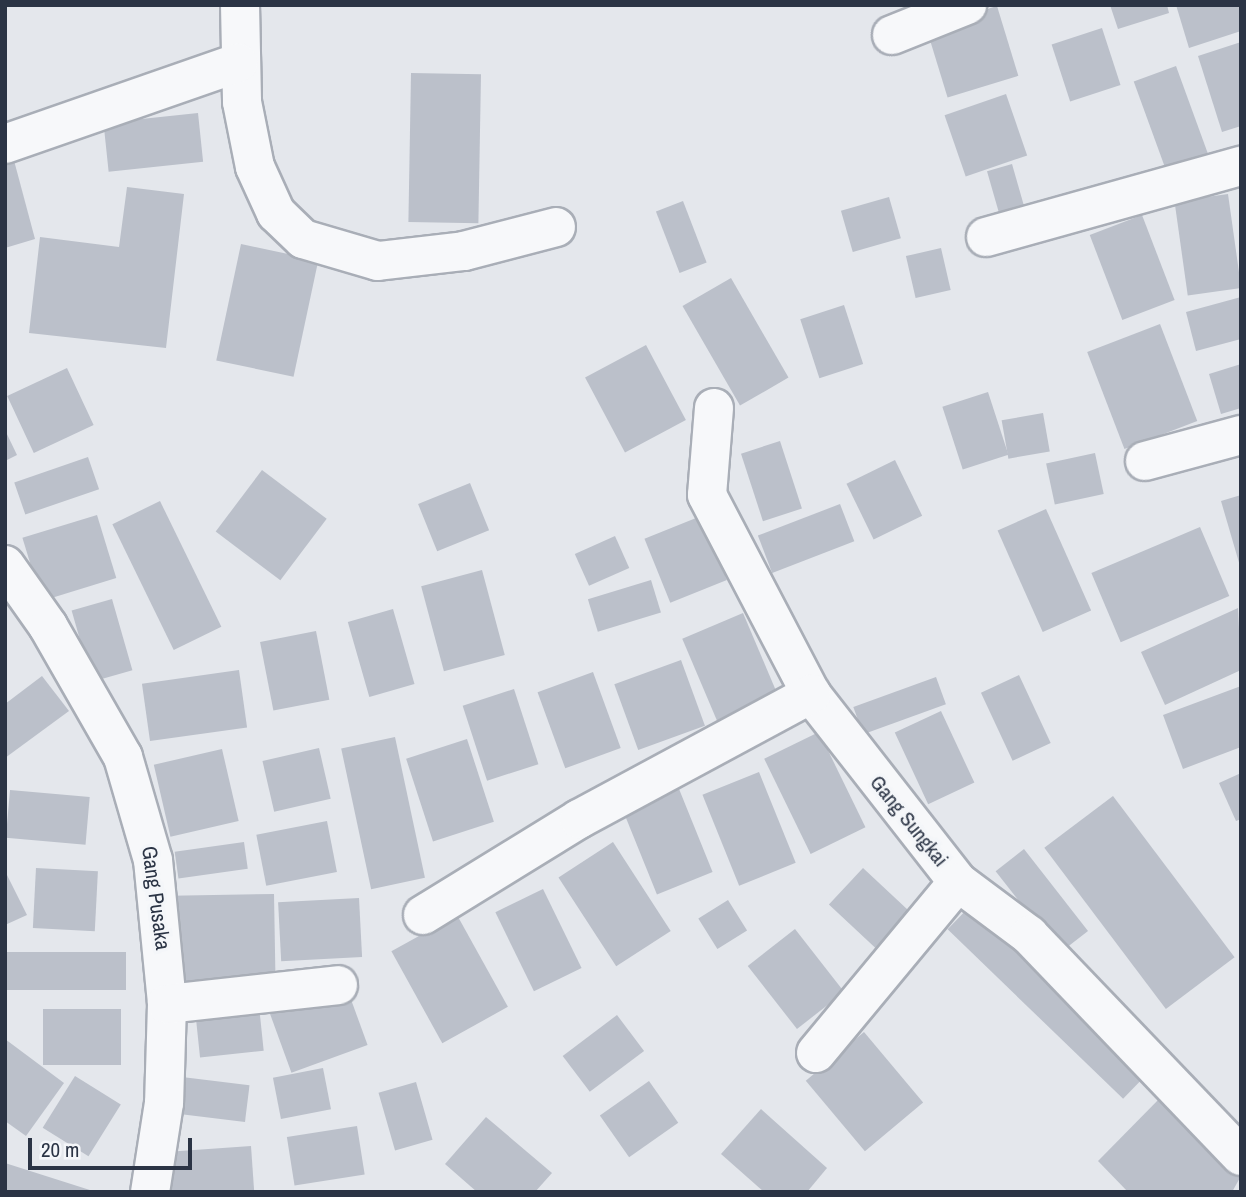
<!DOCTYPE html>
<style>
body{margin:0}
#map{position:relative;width:1246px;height:1197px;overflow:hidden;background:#e4e7ec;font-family:"Archivo Narrow",sans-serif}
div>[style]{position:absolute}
.building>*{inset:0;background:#bbc0ca;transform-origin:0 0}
.roads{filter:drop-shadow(2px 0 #a9aeb7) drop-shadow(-2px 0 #a9aeb7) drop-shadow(0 2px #a9aeb7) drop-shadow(0 -2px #a9aeb7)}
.minor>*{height:38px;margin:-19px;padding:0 19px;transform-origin:19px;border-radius:19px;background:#f7f8fa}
span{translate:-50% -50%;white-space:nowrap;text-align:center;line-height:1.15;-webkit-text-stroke:7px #f4f6f9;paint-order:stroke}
.street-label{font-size:21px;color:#2b3445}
.frame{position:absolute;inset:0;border:7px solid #2b3445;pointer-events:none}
.scale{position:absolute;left:28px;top:1138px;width:164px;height:32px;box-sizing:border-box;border:4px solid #2b3445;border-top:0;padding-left:9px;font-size:21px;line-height:24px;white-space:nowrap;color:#2b3445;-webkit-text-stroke:5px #f4f6f9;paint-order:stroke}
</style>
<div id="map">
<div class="building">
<i style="clip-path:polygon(1110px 5px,1167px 5px,1169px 13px,1118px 29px)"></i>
<i style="clip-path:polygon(1176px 5px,1239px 5px,1241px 31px,1189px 48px)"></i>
<i style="left:997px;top:6px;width:73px;height:74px;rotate:73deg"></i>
<i style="left:1102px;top:28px;width:60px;height:53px;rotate:72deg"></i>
<i style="clip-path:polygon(1241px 42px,1241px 126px,1222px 132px,1198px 56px)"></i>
<i style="left:1176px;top:66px;width:99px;height:45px;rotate:70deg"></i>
<i style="left:411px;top:73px;width:70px;height:149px;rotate:1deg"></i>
<i style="left:1006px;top:94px;width:65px;height:65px;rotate:71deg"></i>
<i style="left:198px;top:113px;width:49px;height:95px;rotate:84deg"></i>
<i style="clip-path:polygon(12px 153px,35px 239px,5px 248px,5px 155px)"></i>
<i style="left:1012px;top:164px;width:60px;height:26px;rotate:74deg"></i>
<i style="clip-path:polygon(127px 187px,184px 194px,166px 348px,29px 333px,40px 237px,119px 247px)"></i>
<i style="left:1228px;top:194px;width:95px;height:54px;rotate:82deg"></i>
<i style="left:889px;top:197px;width:43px;height:50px;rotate:74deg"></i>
<i style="left:683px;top:201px;width:66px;height:29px;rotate:69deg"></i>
<i style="left:1142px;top:215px;width:91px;height:56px;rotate:69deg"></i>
<i style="left:241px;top:244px;width:79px;height:119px;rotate:12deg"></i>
<i style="left:941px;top:248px;width:43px;height:36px;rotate:77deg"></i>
<i style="left:731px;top:278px;width:115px;height:56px;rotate:60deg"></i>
<i style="clip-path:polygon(1241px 297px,1241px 339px,1196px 351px,1186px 312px)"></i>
<i style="left:844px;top:305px;width:62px;height:46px;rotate:72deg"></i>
<i style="left:1160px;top:324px;width:104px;height:78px;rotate:69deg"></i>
<i style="left:646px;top:345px;width:85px;height:69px;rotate:62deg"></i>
<i style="clip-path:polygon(1241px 364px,1241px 408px,1221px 414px,1209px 374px)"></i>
<i style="left:67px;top:368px;width:63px;height:66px;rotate:65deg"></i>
<i style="left:988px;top:392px;width:66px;height:48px;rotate:72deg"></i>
<i style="left:1043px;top:413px;width:39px;height:42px;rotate:80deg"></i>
<i style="clip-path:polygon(5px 430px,17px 455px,5px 461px)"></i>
<i style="left:780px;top:441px;width:71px;height:41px;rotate:72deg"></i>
<i style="left:1095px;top:453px;width:42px;height:50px;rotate:78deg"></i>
<i style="left:88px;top:457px;width:34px;height:78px;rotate:71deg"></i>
<i style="left:895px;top:460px;width:62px;height:54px;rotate:64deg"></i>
<i style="left:262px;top:470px;width:81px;height:77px;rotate:37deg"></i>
<i style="left:470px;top:483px;width:51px;height:56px;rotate:68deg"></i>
<i style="clip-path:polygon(1241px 495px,1241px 566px,1240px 566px,1221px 501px)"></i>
<i style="left:160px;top:501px;width:140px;height:53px;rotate:64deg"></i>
<i style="left:840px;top:504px;width:40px;height:88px;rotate:69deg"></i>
<i style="left:1046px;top:509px;width:111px;height:53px;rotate:66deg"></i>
<i style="left:97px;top:515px;width:66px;height:78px;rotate:73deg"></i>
<i style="left:701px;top:516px;width:69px;height:61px;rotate:68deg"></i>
<i style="left:1200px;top:527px;width:75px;height:118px;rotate:67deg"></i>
<i style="left:615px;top:536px;width:35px;height:44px;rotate:66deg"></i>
<i style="left:482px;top:570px;width:88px;height:63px;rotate:75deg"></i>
<i style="left:651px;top:580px;width:34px;height:66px;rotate:73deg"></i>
<i style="left:112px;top:599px;width:74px;height:42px;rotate:74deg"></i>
<i style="clip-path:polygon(1238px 608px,1241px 670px,1165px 705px,1141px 652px)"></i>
<i style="left:393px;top:609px;width:78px;height:47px;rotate:74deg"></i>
<i style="left:743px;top:613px;width:98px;height:66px;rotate:67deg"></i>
<i style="left:316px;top:631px;width:70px;height:57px;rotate:79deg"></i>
<i style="left:681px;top:660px;width:70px;height:71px;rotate:70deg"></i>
<i style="left:239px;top:670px;width:58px;height:98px;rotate:82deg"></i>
<i style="left:593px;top:672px;width:81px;height:59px;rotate:70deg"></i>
<i style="left:1019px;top:675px;width:75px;height:42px;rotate:65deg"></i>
<i style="clip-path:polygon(42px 676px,69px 711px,5px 758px,5px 704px)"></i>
<i style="left:936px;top:677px;width:29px;height:88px;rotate:70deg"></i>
<i style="clip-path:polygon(1241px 686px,1241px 747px,1183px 769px,1163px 715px)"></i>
<i style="left:514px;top:689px;width:79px;height:54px;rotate:72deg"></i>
<i style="left:941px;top:711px;width:79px;height:51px;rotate:65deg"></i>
<i style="left:819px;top:732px;width:106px;height:61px;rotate:64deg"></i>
<i style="left:395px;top:737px;width:144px;height:55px;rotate:78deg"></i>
<i style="left:467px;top:739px;width:87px;height:64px;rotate:72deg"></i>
<i style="left:319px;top:748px;width:52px;height:58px;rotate:77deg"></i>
<i style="left:222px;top:749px;width:74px;height:70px;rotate:77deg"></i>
<i style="left:759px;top:772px;width:98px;height:61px;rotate:68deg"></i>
<i style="clip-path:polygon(1241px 773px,1241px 819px,1236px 821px,1219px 783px)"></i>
<i style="left:677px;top:784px;width:95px;height:60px;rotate:68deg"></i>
<i style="left:10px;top:790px;width:80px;height:48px;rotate:5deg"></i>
<i style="left:1113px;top:796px;width:202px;height:86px;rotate:53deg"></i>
<i style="left:327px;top:821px;width:52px;height:72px;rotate:79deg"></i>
<i style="left:244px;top:842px;width:27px;height:70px;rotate:82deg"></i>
<i style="left:613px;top:842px;width:106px;height:65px;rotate:57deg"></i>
<i style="left:1024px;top:849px;width:104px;height:36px;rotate:52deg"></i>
<i style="left:36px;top:868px;width:62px;height:60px;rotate:3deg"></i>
<i style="left:863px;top:868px;width:67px;height:50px;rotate:43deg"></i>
<i style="clip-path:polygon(5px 871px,27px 915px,5px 925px)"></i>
<i style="left:543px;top:889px;width:88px;height:53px;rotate:64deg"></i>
<i style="left:274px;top:894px;width:90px;height:103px;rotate:89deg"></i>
<i style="left:359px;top:898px;width:59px;height:81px;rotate:87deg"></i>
<i style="left:728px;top:900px;width:36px;height:35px;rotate:58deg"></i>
<i style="left:974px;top:902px;width:244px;height:38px;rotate:44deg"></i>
<i style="left:457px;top:915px;width:105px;height:75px;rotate:61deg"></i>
<i style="left:795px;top:929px;width:80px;height:60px;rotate:52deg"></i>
<i style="left:5px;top:952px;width:121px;height:38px"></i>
<i style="left:345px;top:983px;width:66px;height:81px;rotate:70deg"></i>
<i style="left:259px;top:1006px;width:45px;height:64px;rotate:84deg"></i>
<i style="left:43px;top:1009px;width:78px;height:56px"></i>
<i style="left:617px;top:1015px;width:45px;height:68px;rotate:53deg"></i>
<i style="left:864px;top:1032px;width:92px;height:76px;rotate:50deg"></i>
<i style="clip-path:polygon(5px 1039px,64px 1083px,26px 1136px,5px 1121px)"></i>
<i style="left:323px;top:1068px;width:42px;height:51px;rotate:79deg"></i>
<i style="left:75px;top:1076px;width:54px;height:61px;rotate:32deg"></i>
<i style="left:182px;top:1077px;width:68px;height:37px;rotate:7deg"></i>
<i style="left:649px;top:1081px;width:51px;height:60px;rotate:55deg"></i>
<i style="left:416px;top:1082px;width:60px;height:39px;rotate:74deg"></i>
<i style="clip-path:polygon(1162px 1096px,1241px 1176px,1232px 1192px,1128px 1192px,1098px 1161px)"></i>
<i style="clip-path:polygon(761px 1109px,827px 1168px,807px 1192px,764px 1192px,721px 1154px)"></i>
<i style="clip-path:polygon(486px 1117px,552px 1173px,535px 1192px,477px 1192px,445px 1164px)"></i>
<i style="left:357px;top:1126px;width:49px;height:71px;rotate:81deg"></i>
<i style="left:251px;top:1146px;width:46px;height:82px;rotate:86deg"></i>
<i style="clip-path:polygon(5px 1163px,93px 1191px,93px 1192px,5px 1192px)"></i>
</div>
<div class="roads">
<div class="minor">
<i style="left:240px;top:5px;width:97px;rotate:88.8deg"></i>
<i style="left:242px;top:102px;width:66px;rotate:78.7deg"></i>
<i style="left:255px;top:167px;width:51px;rotate:65.5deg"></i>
<i style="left:276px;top:213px;width:37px;rotate:44deg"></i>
<i style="left:303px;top:239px;width:78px;rotate:16.3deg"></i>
<i style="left:378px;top:261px;width:87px;rotate:-6.6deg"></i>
<i style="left:464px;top:251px;width:95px;rotate:-14.6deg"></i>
<i style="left:892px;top:35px;width:81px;rotate:-21.8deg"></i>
<i style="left:5px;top:144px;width:247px;rotate:-19.2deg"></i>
<i style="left:986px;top:237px;width:265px;rotate:-15.6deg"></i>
<i style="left:714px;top:408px;width:87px;rotate:94.6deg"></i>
<i style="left:707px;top:495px;width:225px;rotate:62.4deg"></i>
<i style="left:811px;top:694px;width:239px;rotate:52deg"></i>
<i style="left:958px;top:882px;width:89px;rotate:36.7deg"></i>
<i style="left:1029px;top:935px;width:306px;rotate:46.2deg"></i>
<i style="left:1145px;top:461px;width:99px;rotate:-15.2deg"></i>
<i style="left:5px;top:565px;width:75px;rotate:54.8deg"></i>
<i style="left:48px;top:626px;width:151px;rotate:60.2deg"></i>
<i style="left:123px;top:757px;width:107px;rotate:73.8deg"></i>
<i style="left:153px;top:860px;width:145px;rotate:84.4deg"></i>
<i style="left:167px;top:1004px;width:99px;rotate:91.7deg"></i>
<i style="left:164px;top:1103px;width:90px;rotate:98.9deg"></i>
<i style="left:423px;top:915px;width:183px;rotate:-31.6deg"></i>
<i style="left:579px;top:819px;width:264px;rotate:-28.3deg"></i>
<i style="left:167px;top:1004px;width:172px;rotate:-6.3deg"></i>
<i style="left:816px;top:1053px;width:222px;rotate:-50.3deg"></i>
</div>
</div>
<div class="street-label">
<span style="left:909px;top:821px;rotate:51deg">Gang Sungkai</span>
<span style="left:156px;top:898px;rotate:82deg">Gang Pusaka</span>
</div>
<div class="frame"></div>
<div class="scale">20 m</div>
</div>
